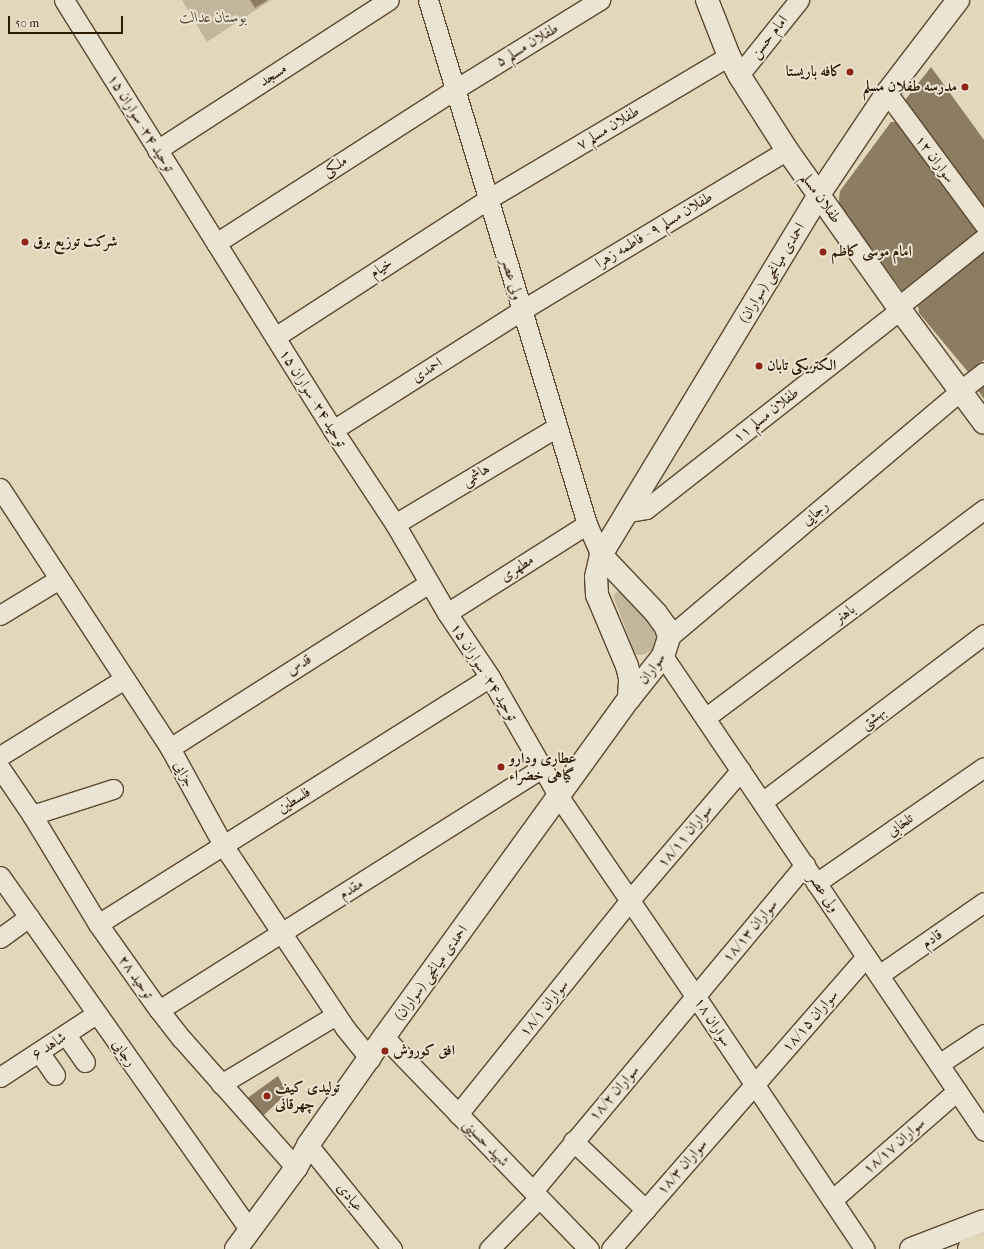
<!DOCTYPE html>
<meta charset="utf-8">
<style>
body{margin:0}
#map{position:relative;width:984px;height:1249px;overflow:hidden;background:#e2d6bb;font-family:"IM FELL French Canon",Amiri,serif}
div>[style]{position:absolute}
.green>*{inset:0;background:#c3b69c}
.building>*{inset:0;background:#8b7c62}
.roads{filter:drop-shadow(1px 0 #5a4930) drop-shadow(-1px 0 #5a4930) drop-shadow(0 1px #5a4930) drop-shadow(0 -1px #5a4930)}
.street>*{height:19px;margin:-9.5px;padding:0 9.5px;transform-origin:9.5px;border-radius:9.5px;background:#ece4d3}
.secondary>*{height:22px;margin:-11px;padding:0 11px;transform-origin:11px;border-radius:11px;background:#ece4d3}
.primary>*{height:22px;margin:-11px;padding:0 11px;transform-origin:11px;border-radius:11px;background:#e2d6bb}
.dots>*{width:11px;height:11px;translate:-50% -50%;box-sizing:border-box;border:2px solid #ece4d3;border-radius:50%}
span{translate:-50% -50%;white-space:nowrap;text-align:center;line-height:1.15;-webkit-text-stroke:4px #ece4d3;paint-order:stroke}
.park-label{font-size:15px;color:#594930;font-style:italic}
.street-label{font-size:15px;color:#2c1a02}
.poi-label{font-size:15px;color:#2c1a02;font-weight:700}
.right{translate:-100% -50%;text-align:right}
.left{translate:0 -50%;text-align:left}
.scale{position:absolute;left:8px;top:16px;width:115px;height:18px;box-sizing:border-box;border:2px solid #2c1a02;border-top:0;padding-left:5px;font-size:12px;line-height:14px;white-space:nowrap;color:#2c1a02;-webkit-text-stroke:3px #ece4d3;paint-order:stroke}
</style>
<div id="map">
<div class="green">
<i style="clip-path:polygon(182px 0,271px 0,207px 42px)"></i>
<i style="clip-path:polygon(618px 591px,624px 592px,659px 637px,654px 649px,645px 654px,640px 655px,635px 654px,615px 601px,614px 595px)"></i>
</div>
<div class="building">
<i style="clip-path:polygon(250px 0,268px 0,255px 8px)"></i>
<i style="clip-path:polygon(931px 67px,984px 140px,984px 219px,902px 104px)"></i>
<i style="clip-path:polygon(891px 122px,900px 122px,981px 229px,903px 292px,839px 205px,839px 199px,840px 191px)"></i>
<i style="clip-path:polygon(984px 247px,984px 360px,968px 372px,919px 313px,918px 305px,921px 297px)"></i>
<i style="clip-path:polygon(984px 383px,984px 399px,977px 389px)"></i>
<i style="clip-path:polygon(278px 1076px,287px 1093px,261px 1118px,246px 1099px)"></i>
</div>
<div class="roads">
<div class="street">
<i style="left:64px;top:0;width:507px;rotate:57.97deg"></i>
<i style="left:333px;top:430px;width:113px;rotate:56.6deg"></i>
<i style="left:395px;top:524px;width:103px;rotate:59.7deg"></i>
<i style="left:447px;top:613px;width:77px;rotate:56.1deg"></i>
<i style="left:490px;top:677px;width:138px;rotate:60.1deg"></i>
<i style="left:559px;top:797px;width:242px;rotate:55.6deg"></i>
<i style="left:696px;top:997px;width:303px;rotate:56.2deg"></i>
<i style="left:428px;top:0;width:548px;rotate:73.12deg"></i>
<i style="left:587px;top:524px;width:34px;rotate:66deg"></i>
<i style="left:739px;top:75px;width:96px;rotate:-51.3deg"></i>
<i style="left:887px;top:93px;width:163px;rotate:53.5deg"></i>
<i style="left:157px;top:150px;width:276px;rotate:-32.9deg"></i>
<i style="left:216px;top:243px;width:283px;rotate:-32.7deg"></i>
<i style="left:454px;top:90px;width:172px;rotate:-31.7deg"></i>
<i style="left:898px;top:307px;width:110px;rotate:-38.7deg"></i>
<i style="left:275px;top:337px;width:254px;rotate:-32.9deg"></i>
<i style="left:488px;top:199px;width:280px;rotate:-30.7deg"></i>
<i style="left:333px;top:430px;width:224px;rotate:-32.4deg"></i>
<i style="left:522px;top:310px;width:310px;rotate:-31.1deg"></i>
<i style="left:0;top:488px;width:311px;rotate:56.8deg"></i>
<i style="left:170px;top:748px;width:111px;rotate:61.3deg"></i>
<i style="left:223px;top:845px;width:220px;rotate:56.3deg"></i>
<i style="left:345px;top:1028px;width:40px;rotate:51deg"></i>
<i style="left:628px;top:512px;width:18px;rotate:-9deg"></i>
<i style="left:646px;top:509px;width:323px;rotate:-38.1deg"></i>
<i style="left:395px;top:524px;width:189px;rotate:-30.9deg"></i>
<i style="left:447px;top:613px;width:166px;rotate:-32.4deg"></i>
<i style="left:0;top:615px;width:69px;rotate:-31.4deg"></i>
<i style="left:669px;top:637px;width:382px;rotate:-40.2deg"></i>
<i style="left:961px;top:390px;width:29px;rotate:-38deg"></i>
<i style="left:663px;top:656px;width:573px;rotate:55.95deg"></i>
<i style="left:705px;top:718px;width:349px;rotate:-36.8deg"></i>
<i style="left:170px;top:748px;width:307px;rotate:-32.5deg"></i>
<i style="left:0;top:756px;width:146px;rotate:-31.8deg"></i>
<i style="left:0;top:768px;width:57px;rotate:55.8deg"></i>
<i style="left:32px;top:815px;width:127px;rotate:58.8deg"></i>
<i style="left:98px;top:924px;width:105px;rotate:54.7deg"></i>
<i style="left:159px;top:1010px;width:37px;rotate:52deg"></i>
<i style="left:182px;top:1039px;width:172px;rotate:48.5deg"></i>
<i style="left:762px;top:802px;width:278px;rotate:-37.1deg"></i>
<i style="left:32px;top:815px;width:85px;rotate:-17.8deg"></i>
<i style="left:0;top:876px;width:432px;rotate:54.8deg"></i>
<i style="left:816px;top:883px;width:204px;rotate:-34.6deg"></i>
<i style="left:98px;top:924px;width:463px;rotate:-32.2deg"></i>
<i style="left:0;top:938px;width:36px;rotate:-36deg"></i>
<i style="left:879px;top:975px;width:128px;rotate:-34.8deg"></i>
<i style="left:159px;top:1010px;width:453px;rotate:-32.3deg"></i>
<i style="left:66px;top:1035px;width:33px;rotate:55deg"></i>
<i style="left:384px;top:1037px;width:295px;rotate:46deg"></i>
<i style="left:39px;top:1052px;width:28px;rotate:55deg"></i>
<i style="left:939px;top:1064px;width:54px;rotate:-33.7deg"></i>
<i style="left:0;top:1077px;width:115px;rotate:-33.3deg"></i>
<i style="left:221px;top:1084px;width:134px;rotate:-31deg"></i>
<i style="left:458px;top:1114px;width:273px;rotate:-51.2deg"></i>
<i style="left:629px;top:901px;width:172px;rotate:-49.5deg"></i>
<i style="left:573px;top:1141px;width:100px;rotate:43.4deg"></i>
<i style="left:308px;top:1145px;width:134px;rotate:51.1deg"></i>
<i style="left:533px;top:1191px;width:425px;rotate:-50.2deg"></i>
<i style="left:832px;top:1200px;width:166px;rotate:-41.1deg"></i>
<i style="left:489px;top:1249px;width:71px;rotate:-45.6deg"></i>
<i style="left:611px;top:1249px;width:388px;rotate:-48.9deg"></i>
</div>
<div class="secondary">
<i style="left:707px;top:0;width:60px;rotate:68.6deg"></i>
<i style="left:729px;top:56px;width:21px;rotate:62deg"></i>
<i style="left:739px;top:75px;width:89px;rotate:57.4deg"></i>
<i style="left:787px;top:150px;width:192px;rotate:54.7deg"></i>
<i style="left:898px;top:307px;width:144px;rotate:53.4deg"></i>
<i style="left:629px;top:699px;width:21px;rotate:-87deg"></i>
<i style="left:630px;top:678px;width:12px;rotate:-104deg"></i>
<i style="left:627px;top:666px;width:77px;rotate:-112.9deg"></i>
<i style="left:597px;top:595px;width:18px;rotate:-93deg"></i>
<i style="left:596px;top:577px;width:23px;rotate:-77deg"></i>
<i style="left:601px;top:555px;width:419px;rotate:-58.8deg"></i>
<i style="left:818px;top:196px;width:124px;rotate:-56.2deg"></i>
<i style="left:887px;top:93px;width:117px;rotate:-52.6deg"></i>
<i style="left:236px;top:1249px;width:101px;rotate:-53.5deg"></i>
<i style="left:296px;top:1168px;width:26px;rotate:-62deg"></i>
<i style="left:308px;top:1145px;width:132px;rotate:-54.9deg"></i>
<i style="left:384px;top:1037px;width:417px;rotate:-54.1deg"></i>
<i style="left:629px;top:699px;width:55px;rotate:-51.7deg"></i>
<i style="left:663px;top:656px;width:20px;rotate:-72deg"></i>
<i style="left:669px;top:637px;width:10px;rotate:-107deg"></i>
<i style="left:666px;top:627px;width:17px;rotate:-126deg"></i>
<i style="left:656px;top:613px;width:80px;rotate:-133.5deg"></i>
<i style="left:911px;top:1249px;width:78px;rotate:-21deg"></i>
</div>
<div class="primary">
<i style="left:969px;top:1249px;width:16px;rotate:-18deg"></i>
</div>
</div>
<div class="dots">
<i style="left:850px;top:72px;background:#8f2418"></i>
<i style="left:965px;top:87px;background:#8f2418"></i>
<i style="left:25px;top:242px;background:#8f2418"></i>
<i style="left:823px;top:252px;background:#8f2418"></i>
<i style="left:759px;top:366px;background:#8f2418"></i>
<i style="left:501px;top:767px;background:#8f2418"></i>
<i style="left:385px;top:1051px;background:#8f2418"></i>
<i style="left:267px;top:1096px;background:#8f2418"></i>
</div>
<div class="park-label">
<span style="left:213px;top:18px">بوستان عدالت</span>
</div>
<div class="street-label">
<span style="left:769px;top:37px;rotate:-51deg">امام حسن</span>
<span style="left:527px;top:45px;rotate:-31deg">طفلان مسلم ۵</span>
<span style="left:273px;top:75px;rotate:-33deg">مسجد</span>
<span style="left:141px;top:123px;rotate:58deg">توحید ۲۴- سواران ۱۵</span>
<span style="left:608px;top:128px;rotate:-31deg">طفلان مسلم ۷</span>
<span style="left:935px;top:159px;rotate:53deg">سواران ۱۲</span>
<span style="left:335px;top:166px;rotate:-33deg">ملکی</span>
<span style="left:821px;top:198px;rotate:55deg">طفلان مسلم</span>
<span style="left:654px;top:230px;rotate:-31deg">طفلان مسلم ۹ - فاطمه زهرا</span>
<span style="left:381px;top:268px;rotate:-33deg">خیام</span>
<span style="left:772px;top:273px;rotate:-59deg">احمدی میانجی (سواران)</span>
<span style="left:512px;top:279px;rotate:73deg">ولی عصر</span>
<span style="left:427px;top:370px;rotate:-32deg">احمدی</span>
<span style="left:313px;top:398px;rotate:58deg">توحید ۲۴- سواران ۱۵</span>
<span style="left:766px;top:415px;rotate:-38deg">طفلان مسلم ۱۱</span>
<span style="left:476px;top:475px;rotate:-31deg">هاشمی</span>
<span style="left:815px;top:513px;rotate:-40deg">رجایی</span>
<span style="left:517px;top:568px;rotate:-33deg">مطهری</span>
<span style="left:845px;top:614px;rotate:-37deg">باهنر</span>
<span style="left:299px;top:665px;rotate:-33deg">قدس</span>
<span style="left:652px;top:669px;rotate:-54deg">سواران</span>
<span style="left:484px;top:672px;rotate:58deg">توحید ۲۴- سواران ۱۵</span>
<span style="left:873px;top:718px;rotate:-37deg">بهشتی</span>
<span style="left:184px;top:774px;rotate:62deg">جزایی</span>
<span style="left:294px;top:800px;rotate:-32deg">فلسطین</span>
<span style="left:900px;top:825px;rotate:-35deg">تلخابی</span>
<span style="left:685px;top:836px;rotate:-50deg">سواران ۱۸/۱۱</span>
<span style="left:351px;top:889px;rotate:-32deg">مقدم</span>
<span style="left:824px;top:893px;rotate:56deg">ولی عصر</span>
<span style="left:750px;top:931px;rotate:-50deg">سواران ۱۸/۱۳</span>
<span style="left:932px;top:939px;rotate:-35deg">قادم</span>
<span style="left:431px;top:973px;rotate:-54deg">احمدی میانجی (سواران)</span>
<span style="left:136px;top:977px;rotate:55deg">توحید ۲۸</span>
<span style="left:544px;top:1008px;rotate:-51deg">سواران ۱۸/۱</span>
<span style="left:810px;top:1021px;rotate:-49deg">سواران ۱۸/۱۵</span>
<span style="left:713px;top:1022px;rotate:57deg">سواران ۱۸</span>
<span style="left:49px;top:1046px;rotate:-33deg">شاهد ۶</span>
<span style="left:124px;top:1053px;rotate:55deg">رجایی</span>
<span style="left:614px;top:1093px;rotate:-49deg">سواران ۱۸/۲</span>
<span style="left:486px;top:1143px;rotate:46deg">شهید حسینی</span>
<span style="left:894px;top:1146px;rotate:-41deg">سواران ۱۸/۱۷</span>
<span style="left:682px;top:1167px;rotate:-49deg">سواران ۱۸/۳</span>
<span style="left:350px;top:1197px;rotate:51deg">عبادی</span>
</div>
<div class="poi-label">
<span class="right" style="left:842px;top:72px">کافه باریستا</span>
<span class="right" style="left:957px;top:87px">مدرسه طفلان مسلم</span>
<span class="left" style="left:33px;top:242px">شرکت توزیع برق</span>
<span class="left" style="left:831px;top:252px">امام موسی کاظم</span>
<span class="left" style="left:767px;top:366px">الکتریکی تابان</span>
<span class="left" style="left:509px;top:767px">عطاری ودارو<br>گیاهی خضراء</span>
<span class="left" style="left:393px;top:1051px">افق کوروش</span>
<span class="left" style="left:275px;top:1096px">تولیدی کیف<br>چهرقانی</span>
</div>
<div class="scale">50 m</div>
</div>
